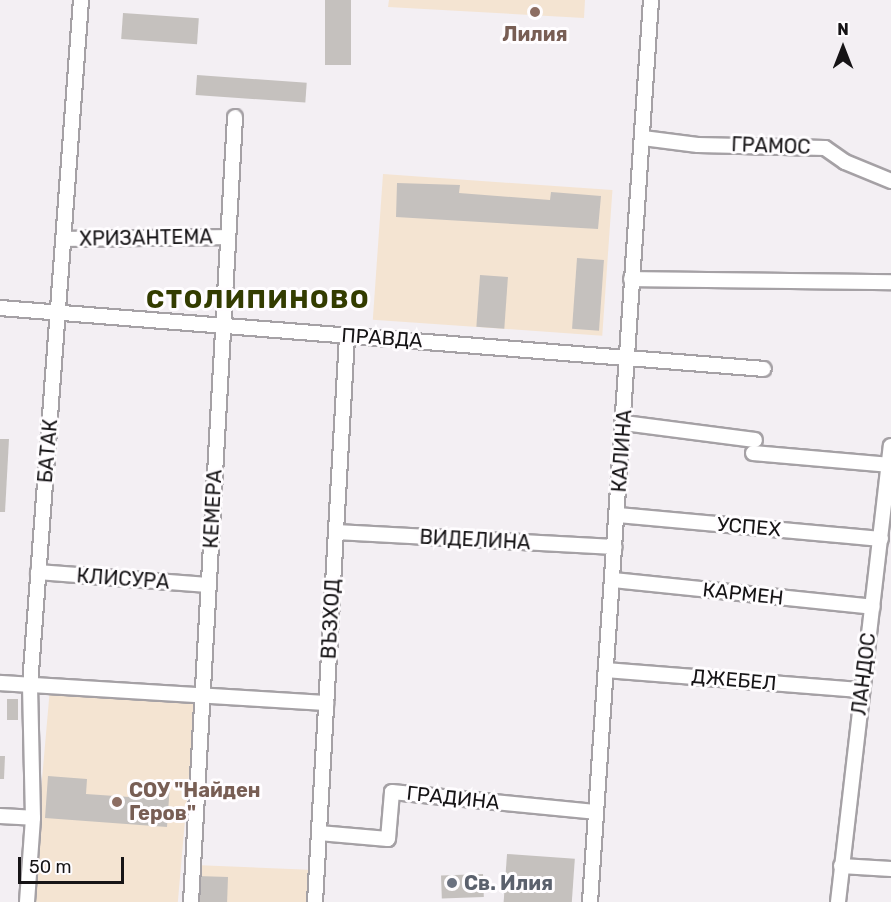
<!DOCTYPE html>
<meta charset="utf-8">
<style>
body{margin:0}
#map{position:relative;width:891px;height:902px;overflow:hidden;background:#f3eff3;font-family:Rubik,sans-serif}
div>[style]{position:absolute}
.education>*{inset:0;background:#f4e4d2;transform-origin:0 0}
.building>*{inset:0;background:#c5c1be;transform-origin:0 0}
.roads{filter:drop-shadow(2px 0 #a5a1a5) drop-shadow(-2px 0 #a5a1a5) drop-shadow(0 2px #a5a1a5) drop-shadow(0 -2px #a5a1a5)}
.minor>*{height:14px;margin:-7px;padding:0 7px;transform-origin:7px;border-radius:7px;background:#fff}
.dots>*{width:16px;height:16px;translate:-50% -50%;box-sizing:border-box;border:3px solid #fffdff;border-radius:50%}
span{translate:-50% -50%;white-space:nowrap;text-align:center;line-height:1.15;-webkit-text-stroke:6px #fffdff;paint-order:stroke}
.education-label{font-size:20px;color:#785e54;font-weight:700}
.left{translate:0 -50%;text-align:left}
.street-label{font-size:20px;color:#161416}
.worship-label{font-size:20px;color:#5b616d;font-weight:700}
.district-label{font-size:26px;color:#333c00;font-weight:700;letter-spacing:1.5px}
.north{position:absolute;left:813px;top:18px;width:60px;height:60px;-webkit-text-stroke:4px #fffdff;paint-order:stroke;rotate:0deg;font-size:16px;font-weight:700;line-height:24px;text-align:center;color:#161416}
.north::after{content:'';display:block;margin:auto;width:21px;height:27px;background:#161416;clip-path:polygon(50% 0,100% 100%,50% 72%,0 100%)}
.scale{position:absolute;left:18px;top:857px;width:106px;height:27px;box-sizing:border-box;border:3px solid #161416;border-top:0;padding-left:8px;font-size:18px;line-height:21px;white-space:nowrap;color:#161416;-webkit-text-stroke:4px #fffdff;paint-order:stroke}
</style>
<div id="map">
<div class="education">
<i style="clip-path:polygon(389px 0,585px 0,584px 18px,388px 7px)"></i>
<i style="left:383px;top:174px;width:230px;height:146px;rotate:4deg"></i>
<i style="left:50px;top:688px;width:146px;height:214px;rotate:5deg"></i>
<i style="clip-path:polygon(195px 865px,315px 870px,313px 902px,193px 902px)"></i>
</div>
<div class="building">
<i style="left:325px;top:0;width:26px;height:65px"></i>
<i style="left:123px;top:13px;width:76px;height:26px;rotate:4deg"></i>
<i style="left:197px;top:75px;width:110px;height:20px;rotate:4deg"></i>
<i style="clip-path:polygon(397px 183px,460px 185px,459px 193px,550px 200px,551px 192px,601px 196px,598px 229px,396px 217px)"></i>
<i style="left:577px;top:258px;width:27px;height:71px;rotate:4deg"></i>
<i style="left:480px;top:275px;width:28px;height:52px;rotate:4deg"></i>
<i style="clip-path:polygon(0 439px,9px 439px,5px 512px,0 512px)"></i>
<i style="left:7px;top:699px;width:11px;height:21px"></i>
<i style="clip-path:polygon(0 756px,5px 756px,4px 779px,0 779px)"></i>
<i style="clip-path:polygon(48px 776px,87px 779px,86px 794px,144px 798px,145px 782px,170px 784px,167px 827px,45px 818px)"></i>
<i style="left:507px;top:854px;width:68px;height:48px;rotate:4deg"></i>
<i style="left:483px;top:874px;width:23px;height:42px;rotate:88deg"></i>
<i style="left:197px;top:876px;width:31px;height:26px;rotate:2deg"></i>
</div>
<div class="roads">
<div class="minor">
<i style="left:643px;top:138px;width:55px;rotate:7.3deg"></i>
<i style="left:698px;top:145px;width:127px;rotate:1.4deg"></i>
<i style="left:825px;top:148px;width:24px;rotate:35deg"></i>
<i style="left:845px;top:162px;width:50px;rotate:22.4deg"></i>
<i style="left:64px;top:239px;width:164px;rotate:-0.7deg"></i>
<i style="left:631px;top:279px;width:260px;rotate:0.7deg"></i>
<i style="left:0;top:308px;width:766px;rotate:4.56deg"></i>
<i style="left:624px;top:423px;width:132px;rotate:7.4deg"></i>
<i style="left:753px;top:453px;width:138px;rotate:5deg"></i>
<i style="left:618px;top:515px;width:264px;rotate:5.2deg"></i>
<i style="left:336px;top:532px;width:279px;rotate:3.1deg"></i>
<i style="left:38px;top:572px;width:170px;rotate:4.4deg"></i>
<i style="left:613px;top:580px;width:261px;rotate:5.9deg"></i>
<i style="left:606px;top:670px;width:257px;rotate:4.5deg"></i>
<i style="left:0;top:683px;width:327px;rotate:3.5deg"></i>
<i style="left:0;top:816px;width:33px;rotate:3deg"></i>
<i style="left:319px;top:833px;width:69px;rotate:5deg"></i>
<i style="left:388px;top:839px;width:47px;rotate:-85.1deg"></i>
<i style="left:392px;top:792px;width:204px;rotate:5.6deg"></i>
<i style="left:841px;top:866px;width:50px;rotate:3.4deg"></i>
<i style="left:27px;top:902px;width:84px;rotate:-85.9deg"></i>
<i style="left:33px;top:818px;width:133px;rotate:-91.3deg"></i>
<i style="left:30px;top:685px;width:687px;rotate:-85.74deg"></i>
<i style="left:191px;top:902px;width:786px;rotate:-86.79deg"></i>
<i style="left:315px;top:902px;width:567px;rotate:-86.76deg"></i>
<i style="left:590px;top:902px;width:904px;rotate:-86.13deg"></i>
<i style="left:838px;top:902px;width:459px;rotate:-83.4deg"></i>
</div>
</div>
<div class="dots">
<i style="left:535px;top:12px;background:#8d6e63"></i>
<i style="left:117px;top:802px;background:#8d6e63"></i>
<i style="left:452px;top:883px;background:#6b7280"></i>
</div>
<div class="education-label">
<span style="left:535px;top:34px">Лилия</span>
<span class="left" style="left:129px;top:802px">СОУ "Найден<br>Геров"</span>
</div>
<div class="street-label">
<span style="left:771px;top:146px;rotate:2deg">ГРАМОС</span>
<span style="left:146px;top:238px;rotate:-1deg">ХРИЗАНТЕМА</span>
<span style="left:382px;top:338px;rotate:4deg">ПРАВДА</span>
<span style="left:48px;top:451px;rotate:-85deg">БАТАК</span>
<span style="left:622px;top:451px;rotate:-86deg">КАЛИНА</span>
<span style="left:213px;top:509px;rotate:-87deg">КЕМЕРА</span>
<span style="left:749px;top:527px;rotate:5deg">УСПЕХ</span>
<span style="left:475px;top:540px;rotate:3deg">ВИДЕЛИНА</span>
<span style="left:123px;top:579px;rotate:4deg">КЛИСУРА</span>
<span style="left:743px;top:594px;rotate:6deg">КАРМЕН</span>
<span style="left:331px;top:619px;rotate:-87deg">ВЪЗХОД</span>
<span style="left:864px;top:674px;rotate:-83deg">ЛАНДОС</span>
<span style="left:734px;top:680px;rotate:5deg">ДЖЕБЕЛ</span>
<span style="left:453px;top:798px;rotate:6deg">ГРАДИНА</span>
</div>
<div class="worship-label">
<span class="left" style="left:464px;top:883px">Св. Илия</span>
</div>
<div class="district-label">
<span style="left:258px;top:300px">СТОЛИПИНОВО</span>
</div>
<div class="north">N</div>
<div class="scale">50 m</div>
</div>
